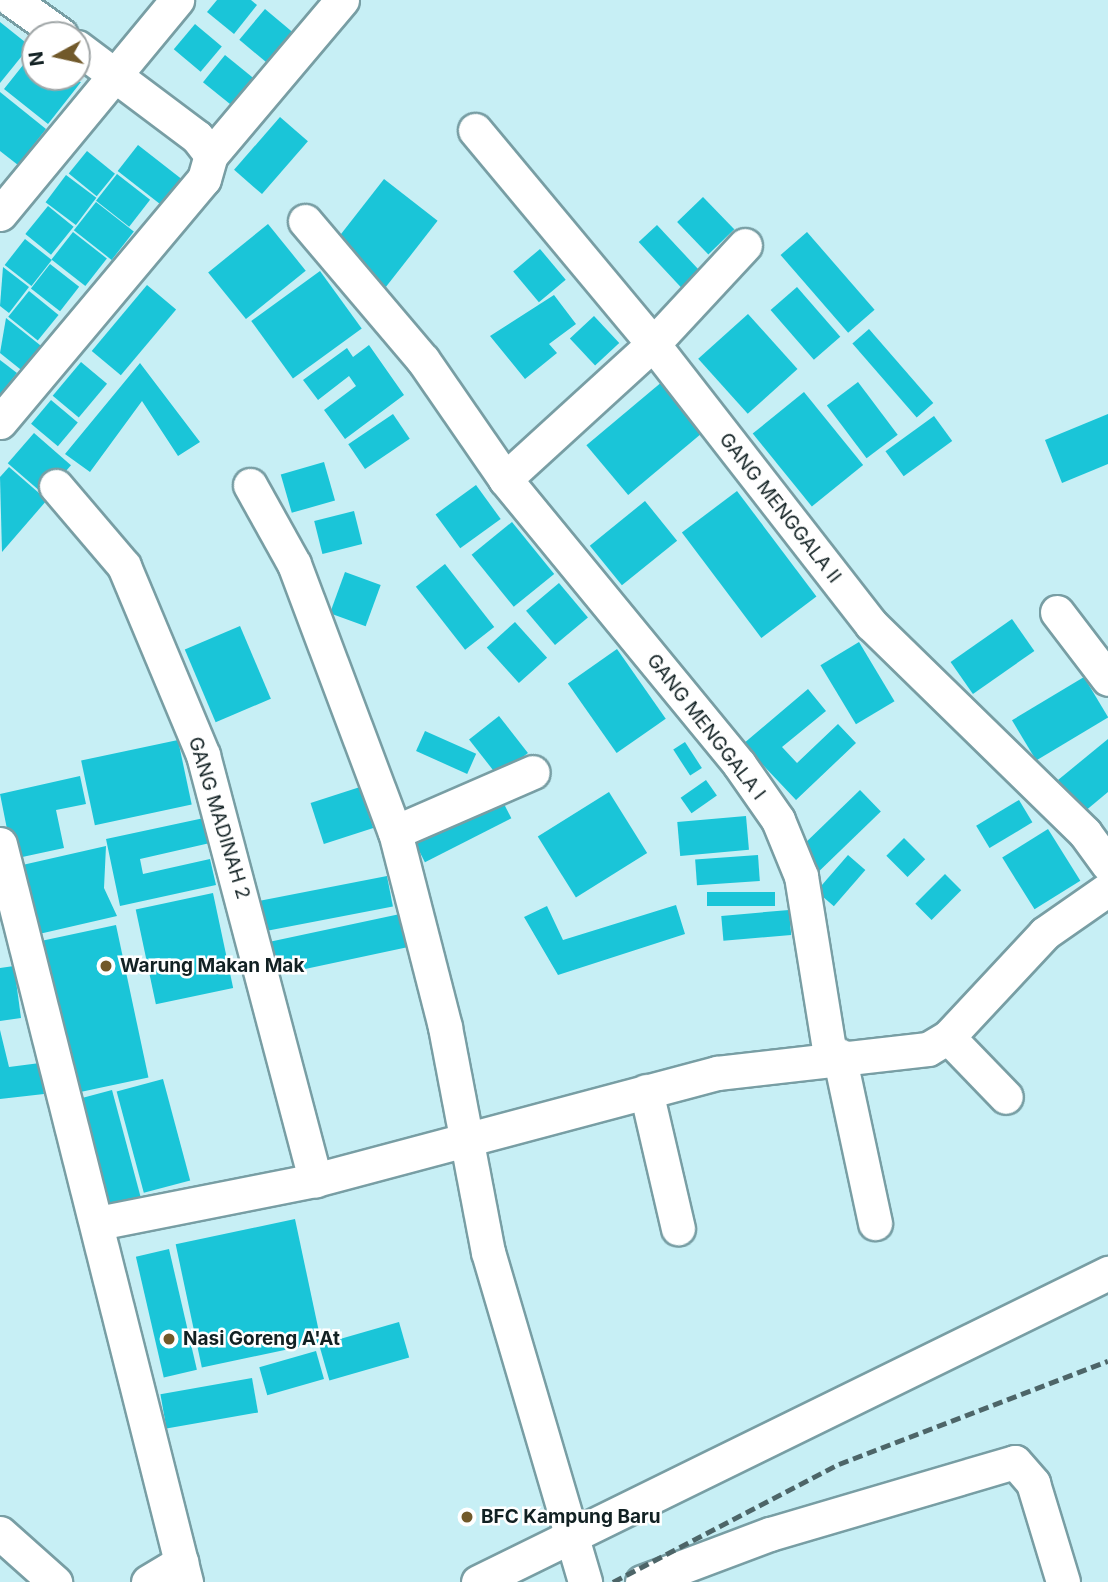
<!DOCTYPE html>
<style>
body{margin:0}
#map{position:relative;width:1108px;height:1582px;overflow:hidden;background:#c7eff5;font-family:Inter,sans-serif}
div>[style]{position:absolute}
.building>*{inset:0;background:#1ac5d8;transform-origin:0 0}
.roads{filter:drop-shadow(2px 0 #789ea4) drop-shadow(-2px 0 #789ea4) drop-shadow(0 2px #789ea4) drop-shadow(0 -2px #789ea4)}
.street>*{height:33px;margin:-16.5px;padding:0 16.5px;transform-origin:16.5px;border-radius:16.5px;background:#fff}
.rail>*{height:5px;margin-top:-2.5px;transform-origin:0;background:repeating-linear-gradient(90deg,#4d6568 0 10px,transparent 0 15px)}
.dots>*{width:19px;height:19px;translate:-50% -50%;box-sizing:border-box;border:4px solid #fff;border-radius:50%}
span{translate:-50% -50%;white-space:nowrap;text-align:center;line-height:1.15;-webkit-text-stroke:5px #fff;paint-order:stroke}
.street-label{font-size:19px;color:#122123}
.poi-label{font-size:19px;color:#122123;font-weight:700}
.left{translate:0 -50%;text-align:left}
.north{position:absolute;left:21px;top:21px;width:70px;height:70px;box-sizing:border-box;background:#fff;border:2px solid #a0a6a7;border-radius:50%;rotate:262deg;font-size:19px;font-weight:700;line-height:28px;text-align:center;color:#122123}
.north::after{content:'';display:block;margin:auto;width:24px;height:32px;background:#71592a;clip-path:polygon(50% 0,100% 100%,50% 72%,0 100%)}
</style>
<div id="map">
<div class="building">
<i style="clip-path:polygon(217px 0,251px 0,257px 5px,234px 34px,207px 12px)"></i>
<i style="left:265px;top:9px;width:40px;height:40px;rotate:40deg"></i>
<i style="clip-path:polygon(0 22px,30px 46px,0 83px)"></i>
<i style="left:195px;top:24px;width:35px;height:33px;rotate:40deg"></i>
<i style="clip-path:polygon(35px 50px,35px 77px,81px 82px,48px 124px,4px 89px)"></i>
<i style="left:225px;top:55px;width:38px;height:35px;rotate:39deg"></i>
<i style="clip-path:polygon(0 92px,46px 129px,18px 165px,0 151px)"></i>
<i style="left:280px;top:117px;width:37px;height:70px;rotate:41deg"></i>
<i style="left:138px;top:145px;width:61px;height:33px;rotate:38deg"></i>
<i style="left:87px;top:151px;width:36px;height:29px;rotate:39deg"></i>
<i style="left:117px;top:174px;width:42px;height:34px;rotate:38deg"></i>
<i style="left:66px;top:175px;width:38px;height:34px;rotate:37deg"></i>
<i style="left:384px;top:179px;width:68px;height:85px;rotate:38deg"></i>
<i style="left:703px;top:197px;width:45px;height:36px;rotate:46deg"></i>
<i style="left:96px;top:202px;width:48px;height:36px;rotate:38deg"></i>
<i style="left:48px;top:206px;width:33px;height:36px;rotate:39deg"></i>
<i style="left:268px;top:224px;width:60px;height:77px;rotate:51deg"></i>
<i style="left:657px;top:225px;width:65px;height:25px;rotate:47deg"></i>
<i style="left:73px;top:232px;width:43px;height:35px;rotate:38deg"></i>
<i style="left:807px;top:232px;width:103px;height:35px;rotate:49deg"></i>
<i style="left:25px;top:239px;width:34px;height:33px;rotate:38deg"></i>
<i style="left:540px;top:249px;width:40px;height:35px;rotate:50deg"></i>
<i style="left:50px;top:264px;width:37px;height:31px;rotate:38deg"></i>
<i style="clip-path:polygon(3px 267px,29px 287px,9px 313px,0 306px)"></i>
<i style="left:320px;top:271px;width:71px;height:85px;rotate:54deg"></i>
<i style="left:147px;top:285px;width:38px;height:86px;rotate:40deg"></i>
<i style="left:797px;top:287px;width:66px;height:35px;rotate:49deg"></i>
<i style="left:29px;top:291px;width:38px;height:33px;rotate:39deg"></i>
<i style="clip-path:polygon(554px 295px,576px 324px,549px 344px,557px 353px,525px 379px,490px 336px)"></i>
<i style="left:748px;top:314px;width:74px;height:67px;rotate:48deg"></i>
<i style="left:594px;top:316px;width:37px;height:33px;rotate:47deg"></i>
<i style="clip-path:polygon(6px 318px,45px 349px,25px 373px,0 353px)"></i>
<i style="left:869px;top:329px;width:98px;height:22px;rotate:49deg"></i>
<i style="clip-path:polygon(369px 345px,404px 395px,345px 439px,324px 410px,356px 386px,349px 376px,318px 400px,303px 380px,347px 348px,353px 357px)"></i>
<i style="clip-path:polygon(0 360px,17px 373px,0 395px)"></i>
<i style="left:81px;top:362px;width:34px;height:44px;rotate:40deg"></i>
<i style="clip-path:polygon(140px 363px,200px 442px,178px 456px,142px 401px,90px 472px,65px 454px)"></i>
<i style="left:663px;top:381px;width:65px;height:100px;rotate:50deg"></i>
<i style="left:858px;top:382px;width:66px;height:39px;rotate:53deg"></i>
<i style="left:804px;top:392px;width:94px;height:66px;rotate:51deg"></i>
<i style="left:51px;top:400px;width:35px;height:31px;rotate:40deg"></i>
<i style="left:393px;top:414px;width:30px;height:54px;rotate:56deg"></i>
<i style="clip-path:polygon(1108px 414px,1108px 464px,1062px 483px,1045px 440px)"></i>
<i style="left:934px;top:416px;width:31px;height:60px;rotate:54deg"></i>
<i style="left:34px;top:433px;width:49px;height:40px;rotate:41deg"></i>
<i style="left:324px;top:462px;width:40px;height:45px;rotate:74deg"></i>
<i style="clip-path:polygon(9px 467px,47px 500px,2px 552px,0 477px)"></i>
<i style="left:476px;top:485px;width:42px;height:50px;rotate:54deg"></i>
<i style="left:737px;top:491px;width:132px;height:69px;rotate:53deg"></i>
<i style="left:645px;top:501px;width:51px;height:71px;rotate:51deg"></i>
<i style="left:354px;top:511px;width:34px;height:41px;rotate:76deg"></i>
<i style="left:512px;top:522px;width:67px;height:52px;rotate:51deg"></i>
<i style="left:445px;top:564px;width:80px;height:37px;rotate:52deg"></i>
<i style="left:345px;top:572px;width:38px;height:44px;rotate:20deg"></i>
<i style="left:559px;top:583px;width:45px;height:43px;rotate:50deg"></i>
<i style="left:1012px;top:619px;width:39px;height:75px;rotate:55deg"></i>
<i style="left:515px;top:622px;width:48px;height:38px;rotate:48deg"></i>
<i style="left:240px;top:626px;width:79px;height:60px;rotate:67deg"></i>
<i style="left:859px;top:642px;width:69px;height:45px;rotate:59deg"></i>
<i style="left:617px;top:649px;width:85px;height:60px;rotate:55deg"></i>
<i style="left:1084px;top:677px;width:47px;height:84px;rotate:59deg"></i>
<i style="clip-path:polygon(808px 689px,826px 711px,782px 747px,797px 763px,838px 724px,856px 743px,796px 800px,743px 744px)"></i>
<i style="left:499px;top:716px;width:47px;height:38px;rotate:52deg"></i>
<i style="left:425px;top:731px;width:56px;height:22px;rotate:24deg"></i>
<i style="clip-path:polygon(1108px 739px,1108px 792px,1084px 812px,1058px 780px)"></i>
<i style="left:178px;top:740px;width:66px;height:99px;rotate:78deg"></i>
<i style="left:685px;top:742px;width:31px;height:14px;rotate:57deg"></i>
<i style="clip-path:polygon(80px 776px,86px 804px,56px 810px,64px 848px,13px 859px,0 794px)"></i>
<i style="left:706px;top:780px;width:19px;height:31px;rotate:55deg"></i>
<i style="left:360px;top:787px;width:43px;height:52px;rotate:72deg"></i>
<i style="left:860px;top:790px;width:30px;height:87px;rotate:46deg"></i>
<i style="left:609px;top:792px;width:72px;height:84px;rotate:58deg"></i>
<i style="left:500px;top:796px;width:25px;height:97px;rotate:63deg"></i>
<i style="left:1019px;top:800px;width:26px;height:50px;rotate:59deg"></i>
<i style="left:746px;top:816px;width:34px;height:69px;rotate:85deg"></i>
<i style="clip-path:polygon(204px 818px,210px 843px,140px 859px,143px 874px,210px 859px,216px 885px,120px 906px,106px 839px)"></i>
<i style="left:1048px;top:829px;width:61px;height:54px;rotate:58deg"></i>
<i style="left:904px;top:838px;width:30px;height:25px;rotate:45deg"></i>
<i style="clip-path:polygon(106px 846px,104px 888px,117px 916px,39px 934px,18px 866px)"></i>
<i style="left:758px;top:855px;width:26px;height:63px;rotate:86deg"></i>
<i style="left:848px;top:855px;width:23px;height:48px;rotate:41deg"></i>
<i style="left:945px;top:874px;width:23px;height:42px;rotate:45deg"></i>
<i style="left:387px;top:876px;width:31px;height:132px;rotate:79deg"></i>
<i style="left:707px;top:892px;width:68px;height:14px"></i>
<i style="left:213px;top:893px;width:97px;height:79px;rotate:78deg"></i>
<i style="clip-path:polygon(676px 905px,685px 934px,558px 975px,524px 917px,547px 906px,563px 940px)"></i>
<i style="left:789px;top:910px;width:25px;height:68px;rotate:85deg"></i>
<i style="left:400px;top:914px;width:34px;height:133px;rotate:78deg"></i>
<i style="left:116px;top:925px;width:156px;height:78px;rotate:78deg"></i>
<i style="clip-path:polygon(14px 966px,21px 1018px,0 1021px,0 968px)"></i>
<i style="clip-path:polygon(0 1030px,9px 1067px,40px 1063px,44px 1094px,0 1099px)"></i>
<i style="left:163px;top:1079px;width:105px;height:48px;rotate:75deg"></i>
<i style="left:112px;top:1090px;width:120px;height:34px;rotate:75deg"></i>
<i style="left:295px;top:1219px;width:126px;height:122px;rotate:78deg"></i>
<i style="left:169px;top:1249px;width:124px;height:34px;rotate:77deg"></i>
<i style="left:399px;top:1322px;width:37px;height:83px;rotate:74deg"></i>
<i style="left:316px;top:1351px;width:29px;height:59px;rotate:74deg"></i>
<i style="left:252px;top:1378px;width:35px;height:93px;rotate:80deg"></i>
</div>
<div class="roads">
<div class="street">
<i style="left:12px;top:0;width:60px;rotate:35.5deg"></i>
<i style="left:475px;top:130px;width:278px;rotate:50.2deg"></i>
<i style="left:653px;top:344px;width:355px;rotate:52.1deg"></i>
<i style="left:871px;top:624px;width:299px;rotate:44.3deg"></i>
<i style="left:1085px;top:833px;width:39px;rotate:54deg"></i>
<i style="left:211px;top:155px;width:203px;rotate:-49.8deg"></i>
<i style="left:0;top:214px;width:278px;rotate:-50.4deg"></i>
<i style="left:305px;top:221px;width:182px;rotate:49.7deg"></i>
<i style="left:423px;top:360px;width:145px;rotate:55.4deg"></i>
<i style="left:505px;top:479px;width:369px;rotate:50.6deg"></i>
<i style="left:739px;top:764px;width:68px;rotate:55.1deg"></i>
<i style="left:778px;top:820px;width:61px;rotate:67.7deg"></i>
<i style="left:801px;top:876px;width:182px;rotate:80.8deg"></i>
<i style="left:0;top:422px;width:317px;rotate:-50deg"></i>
<i style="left:204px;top:179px;width:25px;rotate:-74deg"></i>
<i style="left:211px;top:155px;width:23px;rotate:-128deg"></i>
<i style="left:197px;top:137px;width:150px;rotate:-143.1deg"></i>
<i style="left:505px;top:479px;width:200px;rotate:-42.4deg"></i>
<i style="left:653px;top:344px;width:135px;rotate:-47.1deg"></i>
<i style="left:250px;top:485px;width:90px;rotate:60.9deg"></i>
<i style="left:294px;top:564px;width:286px;rotate:69.4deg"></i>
<i style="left:395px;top:832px;width:201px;rotate:75.6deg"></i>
<i style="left:445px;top:1027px;width:229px;rotate:79.2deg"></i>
<i style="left:488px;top:1252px;width:344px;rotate:73.6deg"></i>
<i style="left:56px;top:486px;width:105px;rotate:49.6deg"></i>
<i style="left:124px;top:566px;width:205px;rotate:67.3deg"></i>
<i style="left:203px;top:755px;width:440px;rotate:75.2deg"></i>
<i style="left:1057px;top:612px;width:84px;rotate:52.7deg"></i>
<i style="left:395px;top:832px;width:150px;rotate:-23.5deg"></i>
<i style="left:0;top:844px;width:761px;rotate:75.85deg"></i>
<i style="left:948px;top:1037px;width:83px;rotate:46deg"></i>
<i style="left:839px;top:1055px;width:172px;rotate:77.9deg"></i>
<i style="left:646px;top:1091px;width:141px;rotate:76.9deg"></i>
<i style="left:98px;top:1223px;width:221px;rotate:-11.2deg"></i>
<i style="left:315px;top:1180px;width:416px;rotate:-14.9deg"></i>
<i style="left:717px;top:1073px;width:212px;rotate:-6.5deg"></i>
<i style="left:928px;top:1049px;width:23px;rotate:-31deg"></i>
<i style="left:948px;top:1037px;width:142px;rotate:-47deg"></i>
<i style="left:1045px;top:933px;width:77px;rotate:-34.9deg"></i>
<i style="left:0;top:1533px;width:74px;rotate:41.7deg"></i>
<i style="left:148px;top:1582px;width:39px;rotate:-31deg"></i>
<i style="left:478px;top:1582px;width:702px;rotate:-26.13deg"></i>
<i style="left:642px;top:1582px;width:137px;rotate:-20.6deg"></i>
<i style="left:770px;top:1534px;width:255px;rotate:-16.4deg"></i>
<i style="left:1015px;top:1462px;width:28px;rotate:49deg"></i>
<i style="left:1033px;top:1483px;width:103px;rotate:73.1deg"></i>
</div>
</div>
<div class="rail">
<i style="left:613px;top:1582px;width:255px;rotate:-27.6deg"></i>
<i style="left:839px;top:1464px;width:288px;rotate:-21deg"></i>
</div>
<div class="dots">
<i style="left:106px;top:966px;background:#71592a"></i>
<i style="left:169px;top:1339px;background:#71592a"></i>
<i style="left:467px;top:1517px;background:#71592a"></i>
</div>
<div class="street-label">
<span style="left:780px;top:508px;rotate:52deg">GANG MENGGALA II</span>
<span style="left:706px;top:727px;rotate:52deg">GANG MENGGALA I</span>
<span style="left:219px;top:818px;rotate:73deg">GANG MADINAH 2</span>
</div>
<div class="poi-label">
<span class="left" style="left:120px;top:966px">Warung Makan Mak</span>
<span class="left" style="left:183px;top:1339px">Nasi Goreng A'At</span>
<span class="left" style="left:481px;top:1517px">BFC Kampung Baru</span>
</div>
<div class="north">N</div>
</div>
